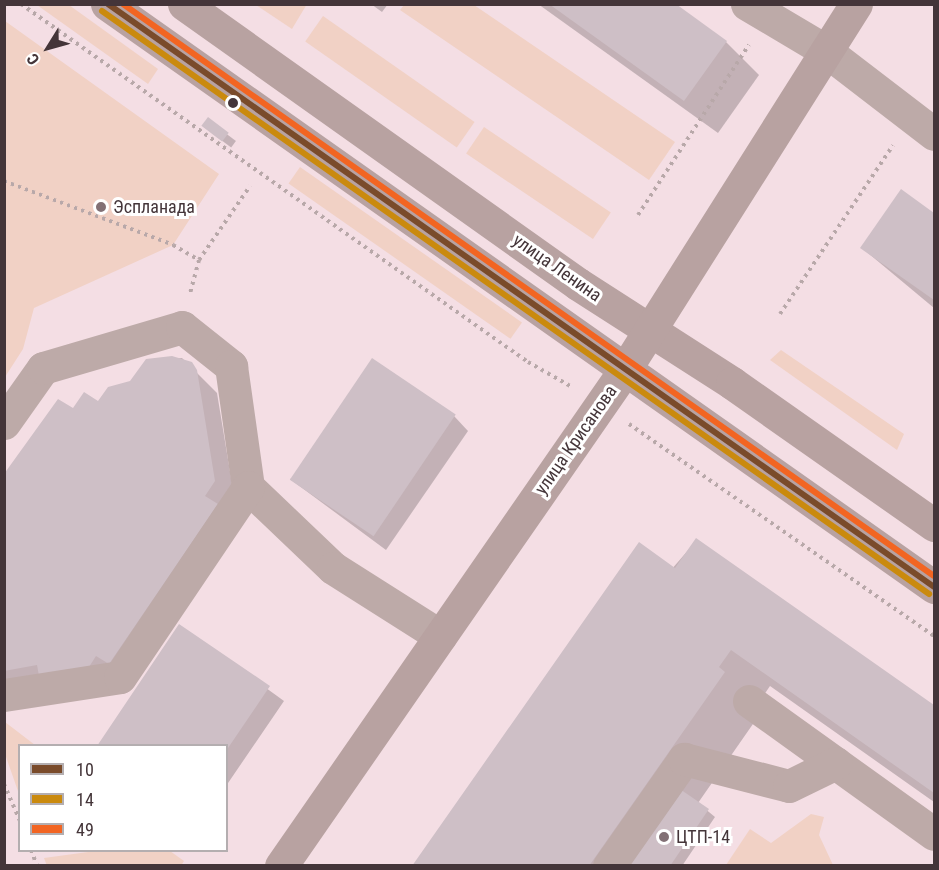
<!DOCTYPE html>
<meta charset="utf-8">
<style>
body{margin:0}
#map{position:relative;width:939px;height:870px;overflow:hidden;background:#f4dee4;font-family:"Roboto Condensed",sans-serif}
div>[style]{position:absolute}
.green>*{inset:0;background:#f1d1c5;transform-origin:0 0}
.shadow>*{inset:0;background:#0003;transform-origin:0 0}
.building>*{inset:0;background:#cebfc6;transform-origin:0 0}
.path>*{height:4px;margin-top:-2px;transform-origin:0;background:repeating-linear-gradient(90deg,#b8a8a9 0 3px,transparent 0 7.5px)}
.minor>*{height:33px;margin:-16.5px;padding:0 16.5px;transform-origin:16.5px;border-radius:16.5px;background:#bdaaa8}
.major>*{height:33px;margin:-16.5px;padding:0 16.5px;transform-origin:16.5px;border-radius:16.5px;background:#b8a2a1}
.bus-1>*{height:6px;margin:-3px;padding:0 3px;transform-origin:3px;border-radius:3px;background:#7a4b2a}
.bus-2>*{height:6px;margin:-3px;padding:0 3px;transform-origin:3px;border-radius:3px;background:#ca8a0e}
.bus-3>*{height:6px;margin:-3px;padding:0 3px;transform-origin:3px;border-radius:3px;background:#f26522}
.dots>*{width:16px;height:16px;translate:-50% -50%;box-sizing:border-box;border:3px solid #fff;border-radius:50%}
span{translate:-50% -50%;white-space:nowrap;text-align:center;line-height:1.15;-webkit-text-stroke:6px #fff;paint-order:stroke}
.poi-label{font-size:18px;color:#443539}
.left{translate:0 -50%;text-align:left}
.street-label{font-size:18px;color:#443539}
.frame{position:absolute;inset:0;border:6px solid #443539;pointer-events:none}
.legend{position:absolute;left:18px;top:744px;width:210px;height:108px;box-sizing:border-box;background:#fff;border:2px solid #b4aeb0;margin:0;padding:8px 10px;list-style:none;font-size:18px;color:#443539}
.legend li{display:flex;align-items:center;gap:12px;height:30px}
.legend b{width:30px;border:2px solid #b4aeb0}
.north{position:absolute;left:18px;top:18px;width:60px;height:60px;-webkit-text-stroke:4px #fff;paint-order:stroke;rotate:233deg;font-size:16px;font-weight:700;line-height:24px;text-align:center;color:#443539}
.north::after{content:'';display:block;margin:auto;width:21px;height:27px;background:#443539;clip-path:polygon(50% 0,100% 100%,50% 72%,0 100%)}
</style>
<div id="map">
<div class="green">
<i style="clip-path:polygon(307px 4px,292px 29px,256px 5px,256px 4px)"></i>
<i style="clip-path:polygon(37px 5px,69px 5px,158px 69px,148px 84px)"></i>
<i style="clip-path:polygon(404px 5px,474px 5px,675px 142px,649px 180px,400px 10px)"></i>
<i style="left:323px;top:16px;width:185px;height:31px;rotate:35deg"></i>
<i style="clip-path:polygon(5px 21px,219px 174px,173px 245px,34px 308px,23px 349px,5px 377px)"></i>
<i style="left:484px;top:127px;width:153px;height:32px;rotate:34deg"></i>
<i style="left:300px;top:167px;width:271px;height:20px;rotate:35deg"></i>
<i style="clip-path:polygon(781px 350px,904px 434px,897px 450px,770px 360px)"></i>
<i style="clip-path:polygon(5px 722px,35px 745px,20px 746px,19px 794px,5px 754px)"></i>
<i style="clip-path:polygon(811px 814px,824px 817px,819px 835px,833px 865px,726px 865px,750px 829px,771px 843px)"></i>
<i style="clip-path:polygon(103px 850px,170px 851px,184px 861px,181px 866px,47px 866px,44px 858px)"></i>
</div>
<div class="shadow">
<i style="clip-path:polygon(371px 4px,388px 4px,382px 12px)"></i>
<i style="clip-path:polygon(538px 4px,674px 4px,726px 42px,759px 75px,718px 133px)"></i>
<i style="left:208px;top:120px;width:35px;height:8px;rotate:37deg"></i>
<i style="clip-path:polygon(902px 191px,934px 215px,934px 308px,862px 248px)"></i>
<i style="clip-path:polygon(182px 358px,217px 393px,235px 502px,130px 684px,4px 691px,4px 477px,73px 410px,98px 403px,131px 383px,146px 361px)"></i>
<i style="clip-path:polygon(454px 416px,468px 431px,386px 550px,290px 479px)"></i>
<i style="clip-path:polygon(697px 540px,934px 707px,934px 802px,770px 686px,757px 705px,762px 711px,698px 803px,715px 817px,682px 866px,414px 866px)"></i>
<i style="clip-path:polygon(180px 626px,284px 701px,226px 786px,226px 746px)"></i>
</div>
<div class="building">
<i style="clip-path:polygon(549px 4px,676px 4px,727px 41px,684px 101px)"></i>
<i style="left:208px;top:117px;width:26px;height:11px;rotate:37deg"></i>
<i style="clip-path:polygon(901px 189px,934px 213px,934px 300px,860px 248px)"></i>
<i style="clip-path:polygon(172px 356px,192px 362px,197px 370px,215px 481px,205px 496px,218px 504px,109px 664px,96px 656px,89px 667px,39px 676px,37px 665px,4px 671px,4px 474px,58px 399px,73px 408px,84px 392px,98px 401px,108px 387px,130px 381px,146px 359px)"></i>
<i style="left:372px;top:358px;width:101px;height:147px;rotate:34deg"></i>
<i style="clip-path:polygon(696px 538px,934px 705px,934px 793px,731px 650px,719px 667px,725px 672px,589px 866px,412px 866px,639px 542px,675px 568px)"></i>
<i style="clip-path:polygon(179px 624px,270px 686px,226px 751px,226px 746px,97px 746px)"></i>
<i style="clip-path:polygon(674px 785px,709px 809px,670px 866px,619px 866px)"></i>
</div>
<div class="path">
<i style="left:21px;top:4px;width:621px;rotate:35.23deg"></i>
<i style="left:528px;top:362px;width:51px;rotate:29.6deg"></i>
<i style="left:4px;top:181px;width:181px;rotate:20.7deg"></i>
<i style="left:173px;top:245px;width:30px;rotate:30deg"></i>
<i style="left:199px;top:260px;width:35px;rotate:105deg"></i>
<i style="left:638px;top:215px;width:203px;rotate:-56.9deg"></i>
<i style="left:199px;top:260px;width:90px;rotate:-55.4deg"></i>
<i style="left:780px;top:314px;width:203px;rotate:-56.2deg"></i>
<i style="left:629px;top:424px;width:371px;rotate:34.8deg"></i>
<i style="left:4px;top:784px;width:40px;rotate:66.6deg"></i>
<i style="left:31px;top:850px;width:17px;rotate:69deg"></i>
</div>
<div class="minor">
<i style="left:747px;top:4px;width:92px;rotate:30.7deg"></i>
<i style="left:826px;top:51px;width:136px;rotate:37.5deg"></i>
<i style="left:4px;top:423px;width:67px;rotate:-54.7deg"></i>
<i style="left:43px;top:368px;width:145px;rotate:-16.4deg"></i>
<i style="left:182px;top:327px;width:63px;rotate:38.5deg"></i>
<i style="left:231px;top:366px;width:122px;rotate:82deg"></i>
<i style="left:248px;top:487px;width:117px;rotate:43.6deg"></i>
<i style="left:333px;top:568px;width:127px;rotate:32.4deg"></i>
<i style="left:4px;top:695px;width:117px;rotate:-8.8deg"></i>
<i style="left:120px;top:677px;width:229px;rotate:-56deg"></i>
<i style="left:749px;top:701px;width:228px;rotate:35.7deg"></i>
<i style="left:609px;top:866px;width:131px;rotate:-55deg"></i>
<i style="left:684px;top:759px;width:108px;rotate:14.4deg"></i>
<i style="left:789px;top:786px;width:52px;rotate:-26.1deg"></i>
</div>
<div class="major">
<i style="left:107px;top:4px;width:1012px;rotate:35.18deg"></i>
<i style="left:184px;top:4px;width:483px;rotate:35.4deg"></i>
<i style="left:578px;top:284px;width:183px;rotate:32.7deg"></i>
<i style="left:732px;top:383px;width:247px;rotate:35.1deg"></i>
<i style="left:281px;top:866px;width:602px;rotate:-55.28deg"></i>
<i style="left:624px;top:371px;width:434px;rotate:-57.7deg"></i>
</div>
<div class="bus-1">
<i style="left:108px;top:4px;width:1011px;rotate:35.21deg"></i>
</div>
<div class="bus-2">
<i style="left:102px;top:11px;width:1012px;rotate:35.18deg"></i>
</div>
<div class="bus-3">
<i style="left:123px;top:4px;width:992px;rotate:35.2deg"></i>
</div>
<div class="dots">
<i style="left:233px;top:103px;background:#443539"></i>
<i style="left:101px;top:207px;background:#827075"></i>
<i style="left:664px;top:837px;background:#827075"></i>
</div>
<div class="poi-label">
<span class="left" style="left:113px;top:207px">Эспланада</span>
<span class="left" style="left:676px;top:837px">ЦТП-14</span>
</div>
<div class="street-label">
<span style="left:557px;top:268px;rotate:35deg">улица Ленина</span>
<span style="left:576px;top:440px;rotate:-55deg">улица Крисанова</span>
</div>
<div class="frame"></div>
<ul class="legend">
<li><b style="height:8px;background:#7a4b2a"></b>10</li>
<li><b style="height:8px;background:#ca8a0e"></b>14</li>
<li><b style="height:8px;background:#f26522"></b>49</li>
</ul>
<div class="north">С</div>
</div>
